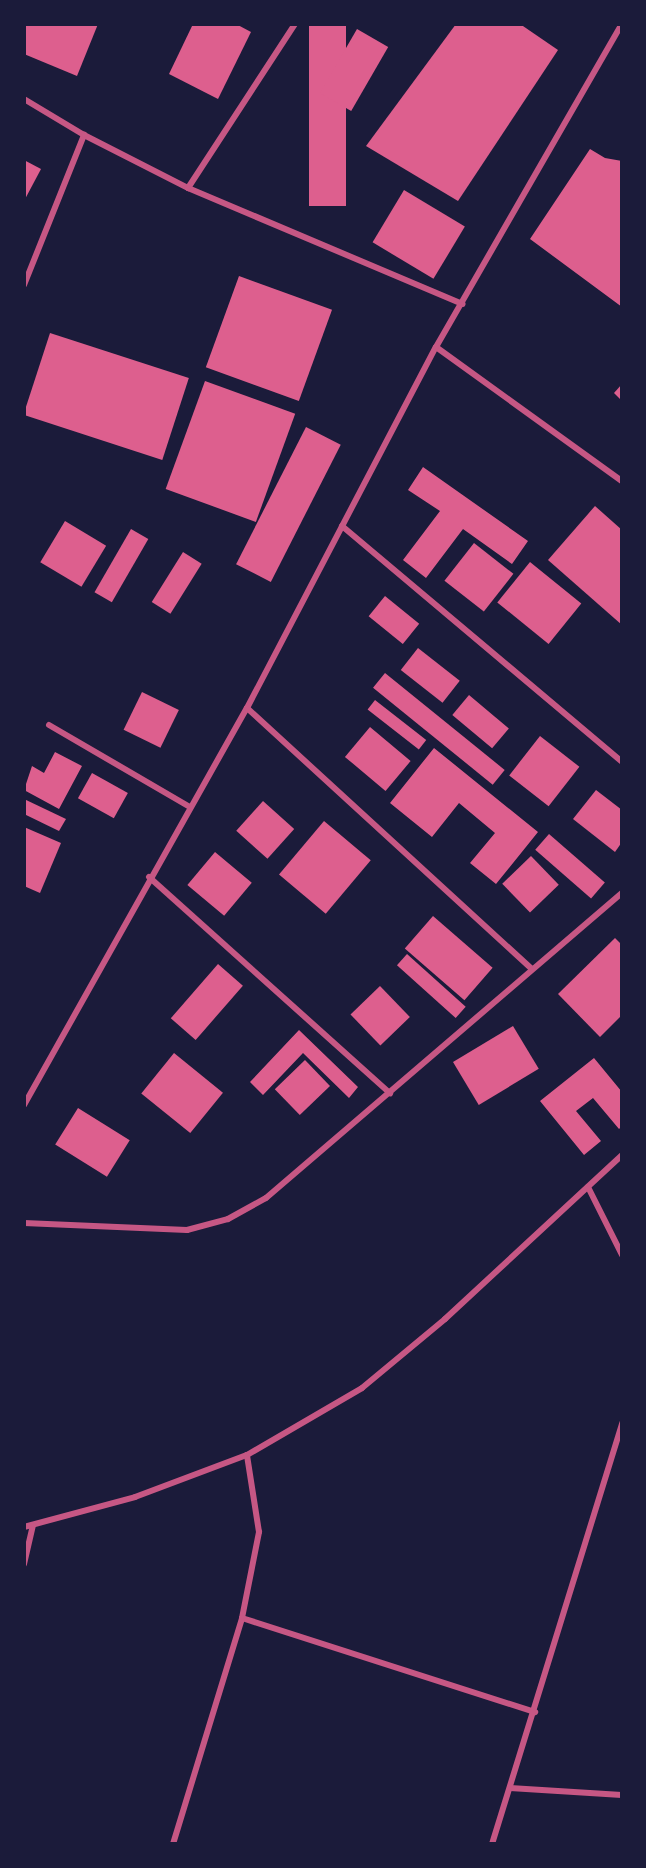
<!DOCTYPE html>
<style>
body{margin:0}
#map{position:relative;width:646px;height:1868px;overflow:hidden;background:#1b1b3a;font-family:"Fira Sans",sans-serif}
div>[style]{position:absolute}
.building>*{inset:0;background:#dd5f8e;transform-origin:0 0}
.minor>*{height:6px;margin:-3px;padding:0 3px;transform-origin:3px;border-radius:3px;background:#c65784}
span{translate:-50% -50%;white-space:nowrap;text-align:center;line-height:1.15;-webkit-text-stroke:6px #1b1b3a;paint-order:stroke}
.frame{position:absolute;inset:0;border:26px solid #1b1b3a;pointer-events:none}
</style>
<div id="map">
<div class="building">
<i style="clip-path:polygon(24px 24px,98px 24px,77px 76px,24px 54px)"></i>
<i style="clip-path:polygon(193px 24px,236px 24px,251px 32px,218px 99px,169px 74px)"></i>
<i style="left:309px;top:24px;width:37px;height:182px"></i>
<i style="clip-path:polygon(456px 24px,520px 24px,558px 50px,458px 201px,366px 146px)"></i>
<i style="left:357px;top:29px;width:36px;height:74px;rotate:30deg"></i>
<i style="clip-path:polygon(590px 149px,605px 158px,622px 161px,622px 307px,530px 239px)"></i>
<i style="clip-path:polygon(24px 160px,41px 169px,24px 201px)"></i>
<i style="left:404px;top:190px;width:71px;height:61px;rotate:31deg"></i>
<i style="left:239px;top:276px;width:99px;height:97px;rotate:20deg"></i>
<i style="left:50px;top:333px;width:146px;height:86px;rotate:18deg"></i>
<i style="left:205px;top:381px;width:96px;height:115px;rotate:20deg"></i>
<i style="clip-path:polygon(622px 384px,622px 401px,614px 393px)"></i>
<i style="left:306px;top:427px;width:39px;height:154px;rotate:27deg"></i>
<i style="clip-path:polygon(423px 467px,528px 541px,512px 564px,463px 529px,426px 578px,403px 560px,440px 511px,408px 490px)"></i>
<i style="clip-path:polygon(595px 506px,622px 530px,622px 625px,548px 560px)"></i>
<i style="left:65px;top:521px;width:48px;height:48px;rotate:31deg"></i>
<i style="left:131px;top:529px;width:20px;height:73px;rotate:30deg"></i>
<i style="left:474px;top:543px;width:50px;height:48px;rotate:38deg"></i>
<i style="left:183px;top:552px;width:22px;height:59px;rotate:32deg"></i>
<i style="left:530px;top:562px;width:66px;height:52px;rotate:39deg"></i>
<i style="left:385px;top:596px;width:44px;height:26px;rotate:39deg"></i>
<i style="left:418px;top:648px;width:53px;height:28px;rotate:38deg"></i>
<i style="left:385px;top:673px;width:154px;height:19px;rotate:39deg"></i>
<i style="left:142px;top:692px;width:41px;height:42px;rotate:26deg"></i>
<i style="left:469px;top:695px;width:52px;height:26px;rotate:40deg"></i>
<i style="left:375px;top:700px;width:65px;height:12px;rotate:38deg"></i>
<i style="left:370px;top:727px;width:53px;height:39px;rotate:40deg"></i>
<i style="left:540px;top:736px;width:50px;height:50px;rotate:38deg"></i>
<i style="clip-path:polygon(434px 748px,538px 832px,496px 884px,470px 863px,495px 833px,459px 803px,432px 837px,390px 803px)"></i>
<i style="clip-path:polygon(55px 752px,82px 766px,59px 809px,24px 790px,32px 766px,44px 773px)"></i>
<i style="left:92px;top:773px;width:41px;height:29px;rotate:29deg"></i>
<i style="clip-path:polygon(596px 790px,622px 810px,622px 842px,615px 852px,573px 819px)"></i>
<i style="clip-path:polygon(24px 799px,66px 819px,59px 831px,24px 814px)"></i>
<i style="left:263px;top:801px;width:42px;height:40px;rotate:42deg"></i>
<i style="left:324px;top:821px;width:61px;height:70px;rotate:40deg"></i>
<i style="clip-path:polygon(24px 827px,61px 843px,40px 893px,24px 886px)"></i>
<i style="left:549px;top:834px;width:74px;height:21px;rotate:41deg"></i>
<i style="left:215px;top:852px;width:48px;height:43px;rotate:40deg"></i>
<i style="left:531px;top:856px;width:40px;height:40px;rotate:46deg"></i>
<i style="left:433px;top:916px;width:79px;height:43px;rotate:41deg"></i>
<i style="clip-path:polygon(615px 938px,622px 945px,622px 1015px,600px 1037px,558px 994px)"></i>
<i style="left:407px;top:954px;width:79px;height:15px;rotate:42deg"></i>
<i style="left:218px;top:964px;width:33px;height:72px;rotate:41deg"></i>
<i style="left:380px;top:986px;width:43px;height:41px;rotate:46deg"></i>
<i style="left:513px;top:1026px;width:50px;height:70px;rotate:59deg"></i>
<i style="clip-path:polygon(299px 1030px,358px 1087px,349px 1098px,303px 1053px,263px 1095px,250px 1082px)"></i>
<i style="left:174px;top:1053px;width:63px;height:52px;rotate:39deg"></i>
<i style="clip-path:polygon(594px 1058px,622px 1092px,622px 1126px,619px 1129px,593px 1098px,576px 1111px,601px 1141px,584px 1155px,540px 1101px)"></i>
<i style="left:305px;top:1060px;width:36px;height:42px;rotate:46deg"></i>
<i style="left:78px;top:1108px;width:61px;height:43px;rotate:32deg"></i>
</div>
<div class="minor">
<i style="left:24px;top:99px;width:70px;rotate:31deg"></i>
<i style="left:84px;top:135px;width:117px;rotate:27deg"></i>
<i style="left:188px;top:188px;width:298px;rotate:22.9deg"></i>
<i style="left:188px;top:188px;width:196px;rotate:-56.9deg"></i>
<i style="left:24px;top:285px;width:162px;rotate:-68.2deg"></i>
<i style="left:436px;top:347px;width:229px;rotate:35.8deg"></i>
<i style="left:342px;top:526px;width:366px;rotate:40.1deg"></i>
<i style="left:247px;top:708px;width:386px;rotate:42.5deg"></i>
<i style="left:49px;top:725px;width:163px;rotate:30.2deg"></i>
<i style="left:149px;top:877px;width:324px;rotate:41.9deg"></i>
<i style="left:24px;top:1105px;width:455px;rotate:-60.7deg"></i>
<i style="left:247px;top:708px;width:407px;rotate:-62.4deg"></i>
<i style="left:436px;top:347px;width:373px;rotate:-60.1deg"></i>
<i style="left:588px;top:1187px;width:76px;rotate:63.4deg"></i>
<i style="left:24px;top:1223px;width:163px;rotate:2.5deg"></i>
<i style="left:187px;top:1230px;width:42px;rotate:-15deg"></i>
<i style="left:228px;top:1219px;width:43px;rotate:-28.9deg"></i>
<i style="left:266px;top:1198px;width:469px;rotate:-40.6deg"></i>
<i style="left:24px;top:1527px;width:115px;rotate:-15.1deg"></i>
<i style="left:135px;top:1497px;width:120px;rotate:-20.6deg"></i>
<i style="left:247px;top:1455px;width:133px;rotate:-30.2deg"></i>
<i style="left:362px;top:1388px;width:108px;rotate:-39.7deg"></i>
<i style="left:445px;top:1319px;width:241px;rotate:-42.8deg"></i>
<i style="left:24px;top:1564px;width:39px;rotate:-77deg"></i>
<i style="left:242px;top:1618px;width:308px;rotate:17.8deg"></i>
<i style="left:510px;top:1788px;width:112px;rotate:3.6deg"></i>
<i style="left:173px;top:1844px;width:236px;rotate:-73deg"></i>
<i style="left:242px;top:1618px;width:88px;rotate:-78.8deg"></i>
<i style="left:259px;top:1532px;width:78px;rotate:-98.9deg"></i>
<i style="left:492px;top:1844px;width:441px;rotate:-72.8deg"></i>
</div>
<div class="frame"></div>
</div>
